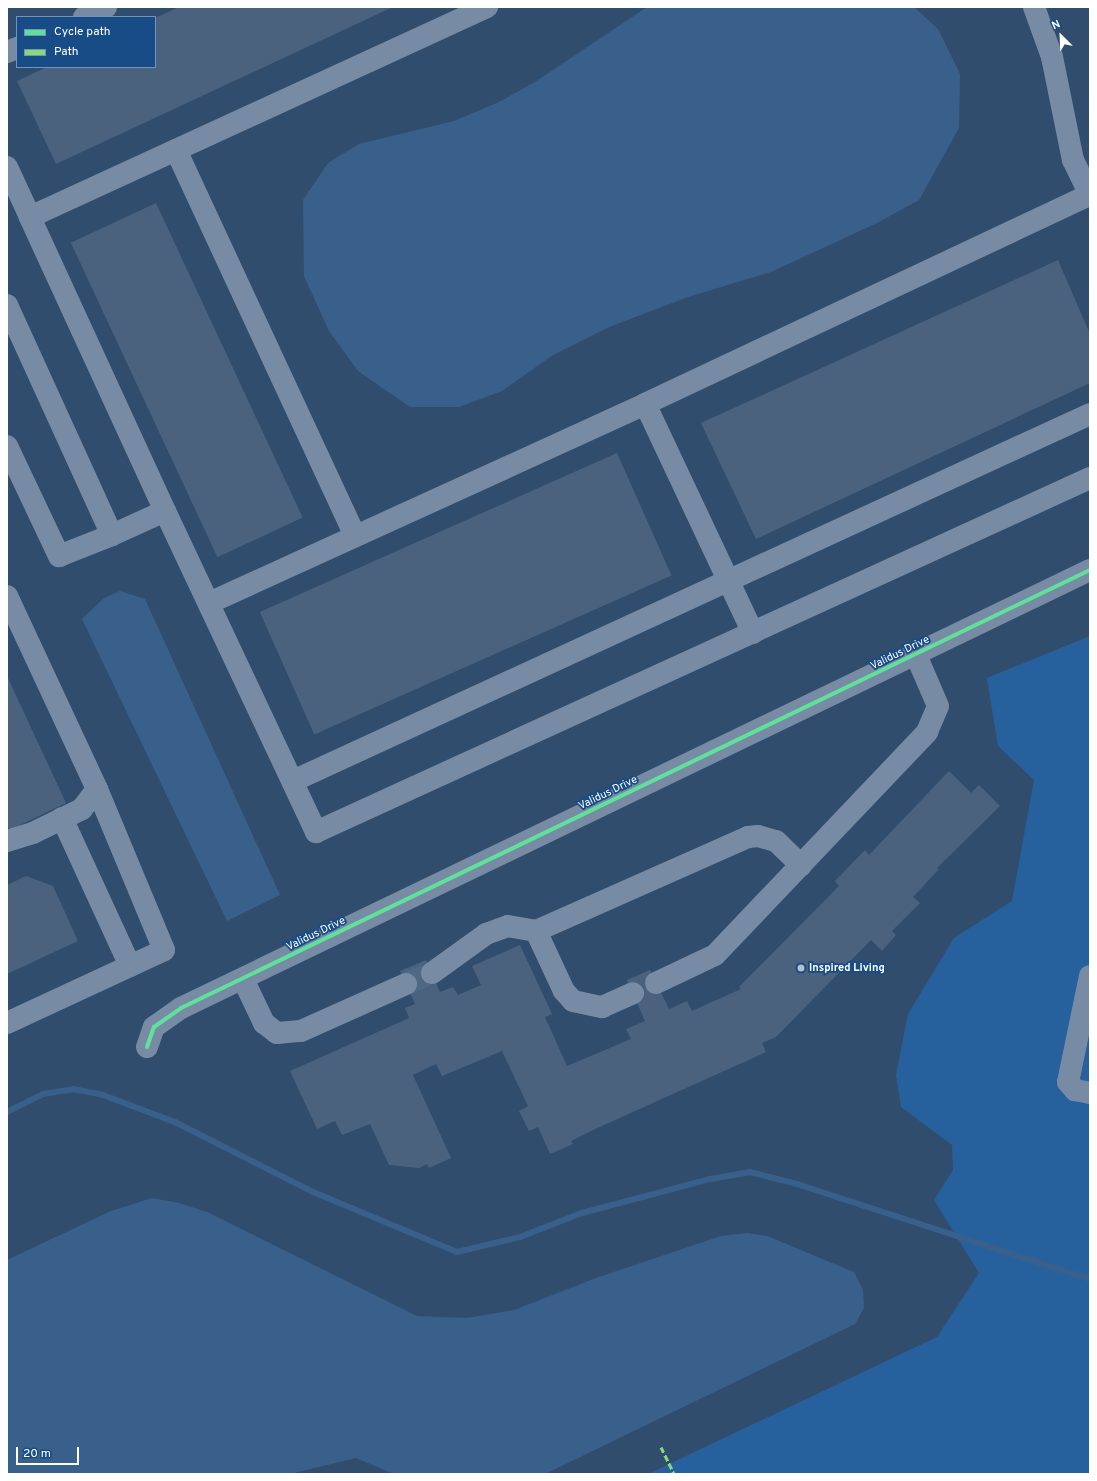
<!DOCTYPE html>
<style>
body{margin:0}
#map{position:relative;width:1097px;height:1481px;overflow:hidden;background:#304d6e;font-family:Overpass,sans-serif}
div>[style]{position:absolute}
.green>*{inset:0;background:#27619d}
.water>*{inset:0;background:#39608a}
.stream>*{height:6px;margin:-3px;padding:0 3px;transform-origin:3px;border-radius:3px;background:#39608a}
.building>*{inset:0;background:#4a627d;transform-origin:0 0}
.minor-tunnel>*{height:22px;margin-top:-11px;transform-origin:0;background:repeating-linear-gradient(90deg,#4f6884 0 22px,transparent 0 33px)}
.minor>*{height:22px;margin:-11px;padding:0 11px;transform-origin:11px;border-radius:11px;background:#778ca4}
.quiet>*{height:3px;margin-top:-1.5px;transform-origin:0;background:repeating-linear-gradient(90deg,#86db77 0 6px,transparent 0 9px)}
.cycleway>*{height:4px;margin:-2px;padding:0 2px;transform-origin:2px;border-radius:2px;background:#60e19b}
.dots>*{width:11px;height:11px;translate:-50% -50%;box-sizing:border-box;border:2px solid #174c87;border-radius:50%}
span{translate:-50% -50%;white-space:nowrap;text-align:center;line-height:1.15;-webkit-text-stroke:3.5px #174c87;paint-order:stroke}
.street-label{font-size:11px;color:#fff}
.poi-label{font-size:11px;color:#fff;font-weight:700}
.left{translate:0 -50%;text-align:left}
.frame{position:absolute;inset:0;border:8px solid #fff;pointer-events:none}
.legend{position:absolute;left:16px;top:16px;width:140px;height:52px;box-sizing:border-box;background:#174c87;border:1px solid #7494b7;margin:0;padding:5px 7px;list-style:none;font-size:12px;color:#fff}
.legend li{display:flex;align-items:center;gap:8px;height:20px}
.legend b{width:20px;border:1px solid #7494b7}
.north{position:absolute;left:1041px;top:16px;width:40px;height:40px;-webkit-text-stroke:3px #174c87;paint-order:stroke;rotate:336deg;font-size:11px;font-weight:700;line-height:16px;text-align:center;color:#fff}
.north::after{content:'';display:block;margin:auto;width:14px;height:18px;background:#fff;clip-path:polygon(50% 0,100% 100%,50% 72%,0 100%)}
.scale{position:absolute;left:16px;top:1447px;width:63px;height:18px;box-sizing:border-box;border:2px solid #fff;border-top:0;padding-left:5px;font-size:12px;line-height:14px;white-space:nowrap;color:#fff;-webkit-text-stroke:3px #174c87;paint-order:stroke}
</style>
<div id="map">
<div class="green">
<i style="clip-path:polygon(1090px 636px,1090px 1474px,648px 1474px,937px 1337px,979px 1273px,934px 1200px,953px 1170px,952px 1145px,901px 1107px,896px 1075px,908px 1014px,954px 938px,1012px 901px,1034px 780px,998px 746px,987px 678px)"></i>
</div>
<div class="water">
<i style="clip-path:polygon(647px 7px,914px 7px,938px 29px,960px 74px,959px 128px,919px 200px,877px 223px,771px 272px,688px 297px,609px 327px,553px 355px,502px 391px,459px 407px,410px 407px,358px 371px,329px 331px,304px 276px,303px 200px,328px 163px,359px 144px,454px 121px,499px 102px,535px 82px)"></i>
<i style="clip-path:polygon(120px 591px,145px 599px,280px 895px,227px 921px,82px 619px,104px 598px)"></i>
<i style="clip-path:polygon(152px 1198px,179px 1203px,207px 1212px,417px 1316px,467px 1318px,514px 1310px,596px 1278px,721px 1236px,747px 1233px,767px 1236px,854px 1272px,863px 1290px,864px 1308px,855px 1324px,545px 1474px,394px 1474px,356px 1458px,290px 1474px,7px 1474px,7px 1260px,111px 1211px)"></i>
</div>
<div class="stream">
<i style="left:7px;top:1112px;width:40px;rotate:-26.6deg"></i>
<i style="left:43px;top:1094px;width:30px;rotate:-9deg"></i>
<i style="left:73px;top:1089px;width:31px;rotate:11deg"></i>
<i style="left:103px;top:1095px;width:77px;rotate:20.6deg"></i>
<i style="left:175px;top:1122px;width:155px;rotate:26.9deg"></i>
<i style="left:313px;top:1192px;width:156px;rotate:22.6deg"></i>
<i style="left:457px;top:1252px;width:65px;rotate:-13.4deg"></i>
<i style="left:520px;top:1237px;width:66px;rotate:-21.2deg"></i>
<i style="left:582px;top:1213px;width:132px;rotate:-14.9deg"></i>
<i style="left:710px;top:1179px;width:41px;rotate:-9.9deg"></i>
<i style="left:750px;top:1172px;width:49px;rotate:14.3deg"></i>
<i style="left:797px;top:1184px;width:308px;rotate:18deg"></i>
</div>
<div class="building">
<i style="clip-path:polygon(179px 7px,393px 7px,56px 164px,17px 81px,47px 67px,155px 67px,155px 18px)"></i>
<i style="left:156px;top:203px;width:347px;height:94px;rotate:65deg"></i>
<i style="clip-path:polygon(1058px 260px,1090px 334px,1090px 383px,756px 539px,701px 423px)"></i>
<i style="left:617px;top:453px;width:134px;height:391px;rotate:66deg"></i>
<i style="clip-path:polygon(7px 676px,66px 803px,12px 829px,7px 827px)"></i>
<i style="clip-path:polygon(949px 771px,971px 793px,979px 785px,1000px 806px,937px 868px,939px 869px,913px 897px,920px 903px,892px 931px,896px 935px,882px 951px,871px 940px,776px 1037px,762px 1043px,766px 1052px,593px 1130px,571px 1141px,573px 1144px,550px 1154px,538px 1127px,529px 1131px,519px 1111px,528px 1106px,502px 1051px,442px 1076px,436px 1064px,413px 1075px,451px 1158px,429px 1168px,427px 1164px,419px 1168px,389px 1165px,370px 1124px,342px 1135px,335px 1121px,317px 1129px,290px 1071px,409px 1018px,405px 1008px,415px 1004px,400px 971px,426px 960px,440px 992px,453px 987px,458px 995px,481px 985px,472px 966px,520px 945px,552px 1014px,545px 1017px,567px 1066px,631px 1039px,626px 1029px,645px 1021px,627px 980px,650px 970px,669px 1009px,687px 1001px,692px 1011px,741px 989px,739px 987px,839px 886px,835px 881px,865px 850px,869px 855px)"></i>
<i style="clip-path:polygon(26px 876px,53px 886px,78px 941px,7px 974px,7px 885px)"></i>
</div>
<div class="minor-tunnel">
<i style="left:406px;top:984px;width:28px;rotate:-23deg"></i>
</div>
<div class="minor">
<i style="left:1034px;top:7px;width:53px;rotate:70.2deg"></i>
<i style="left:1052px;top:57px;width:105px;rotate:78.5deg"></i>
<i style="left:1073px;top:160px;width:39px;rotate:64deg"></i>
<i style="left:84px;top:17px;width:24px;rotate:-24deg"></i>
<i style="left:7px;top:52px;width:11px;rotate:-22deg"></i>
<i style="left:176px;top:150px;width:425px;rotate:65.1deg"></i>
<i style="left:7px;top:167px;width:55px;rotate:65.3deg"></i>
<i style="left:7px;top:305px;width:253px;rotate:65.5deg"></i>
<i style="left:112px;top:535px;width:58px;rotate:-24.4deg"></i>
<i style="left:165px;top:511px;width:324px;rotate:-114.7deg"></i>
<i style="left:30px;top:217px;width:503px;rotate:-24.68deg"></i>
<i style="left:7px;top:446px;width:122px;rotate:64.7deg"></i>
<i style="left:59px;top:556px;width:57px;rotate:-21.6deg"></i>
<i style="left:165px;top:511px;width:355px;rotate:64.8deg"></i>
<i style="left:316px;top:832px;width:851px;rotate:-24.58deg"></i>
<i style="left:7px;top:596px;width:213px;rotate:65deg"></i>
<i style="left:97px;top:789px;width:25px;rotate:127deg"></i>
<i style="left:82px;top:809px;width:55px;rotate:153.9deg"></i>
<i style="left:33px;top:833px;width:27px;rotate:163deg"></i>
<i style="left:209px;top:603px;width:479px;rotate:-24.5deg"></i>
<i style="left:753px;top:633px;width:253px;rotate:-115.2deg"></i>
<i style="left:645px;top:404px;width:492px;rotate:-25.2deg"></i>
<i style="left:293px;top:781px;width:877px;rotate:-24.72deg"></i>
<i style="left:62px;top:818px;width:163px;rotate:65.3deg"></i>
<i style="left:536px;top:931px;width:232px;rotate:-23.9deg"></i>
<i style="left:748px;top:837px;width:10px;rotate:-6deg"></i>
<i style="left:758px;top:836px;width:19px;rotate:16deg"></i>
<i style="left:776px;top:841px;width:35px;rotate:44deg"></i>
<i style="left:432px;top:973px;width:67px;rotate:-35.8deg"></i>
<i style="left:486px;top:934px;width:23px;rotate:-20deg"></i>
<i style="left:508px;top:926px;width:28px;rotate:10deg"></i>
<i style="left:536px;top:931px;width:66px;rotate:65deg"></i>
<i style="left:564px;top:991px;width:13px;rotate:48deg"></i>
<i style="left:573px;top:1001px;width:30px;rotate:12deg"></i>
<i style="left:602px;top:1007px;width:34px;rotate:-24deg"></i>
<i style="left:1090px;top:976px;width:108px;rotate:101.7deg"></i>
<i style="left:1068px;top:1082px;width:11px;rotate:49deg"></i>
<i style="left:1075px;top:1090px;width:15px;rotate:11deg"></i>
<i style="left:243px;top:979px;width:49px;rotate:64.5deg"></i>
<i style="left:264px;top:1023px;width:16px;rotate:38deg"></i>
<i style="left:277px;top:1033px;width:24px;rotate:-5deg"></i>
<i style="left:301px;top:1031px;width:115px;rotate:-24.1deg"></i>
<i style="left:656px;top:983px;width:65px;rotate:-25.4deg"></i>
<i style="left:715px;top:955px;width:308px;rotate:-46.4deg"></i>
<i style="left:927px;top:732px;width:28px;rotate:-67deg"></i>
<i style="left:938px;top:706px;width:56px;rotate:-113.3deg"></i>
<i style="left:7px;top:1023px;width:173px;rotate:-24.9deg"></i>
<i style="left:164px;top:950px;width:174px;rotate:-112.6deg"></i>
<i style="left:147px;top:1047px;width:21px;rotate:-71deg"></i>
<i style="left:154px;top:1027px;width:33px;rotate:-35deg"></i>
<i style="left:181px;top:1008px;width:1009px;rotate:-25.73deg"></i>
</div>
<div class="quiet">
<i style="left:661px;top:1447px;width:30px;rotate:64deg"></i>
</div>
<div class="cycleway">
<i style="left:147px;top:1047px;width:21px;rotate:-71deg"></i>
<i style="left:154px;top:1027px;width:33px;rotate:-35deg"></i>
<i style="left:181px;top:1008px;width:1009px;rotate:-25.73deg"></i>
</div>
<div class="dots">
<i style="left:801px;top:968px;background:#b7c1cc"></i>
</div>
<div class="street-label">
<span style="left:900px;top:653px;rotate:-26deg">Validus Drive</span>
<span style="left:608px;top:793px;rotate:-26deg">Validus Drive</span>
<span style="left:316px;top:934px;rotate:-26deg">Validus Drive</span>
</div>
<div class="poi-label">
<span class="left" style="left:809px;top:968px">Inspired Living</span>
</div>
<div class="frame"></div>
<ul class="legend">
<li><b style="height:5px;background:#60e19b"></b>Cycle path</li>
<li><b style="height:5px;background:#86db77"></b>Path</li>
</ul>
<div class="north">N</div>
<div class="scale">20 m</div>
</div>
